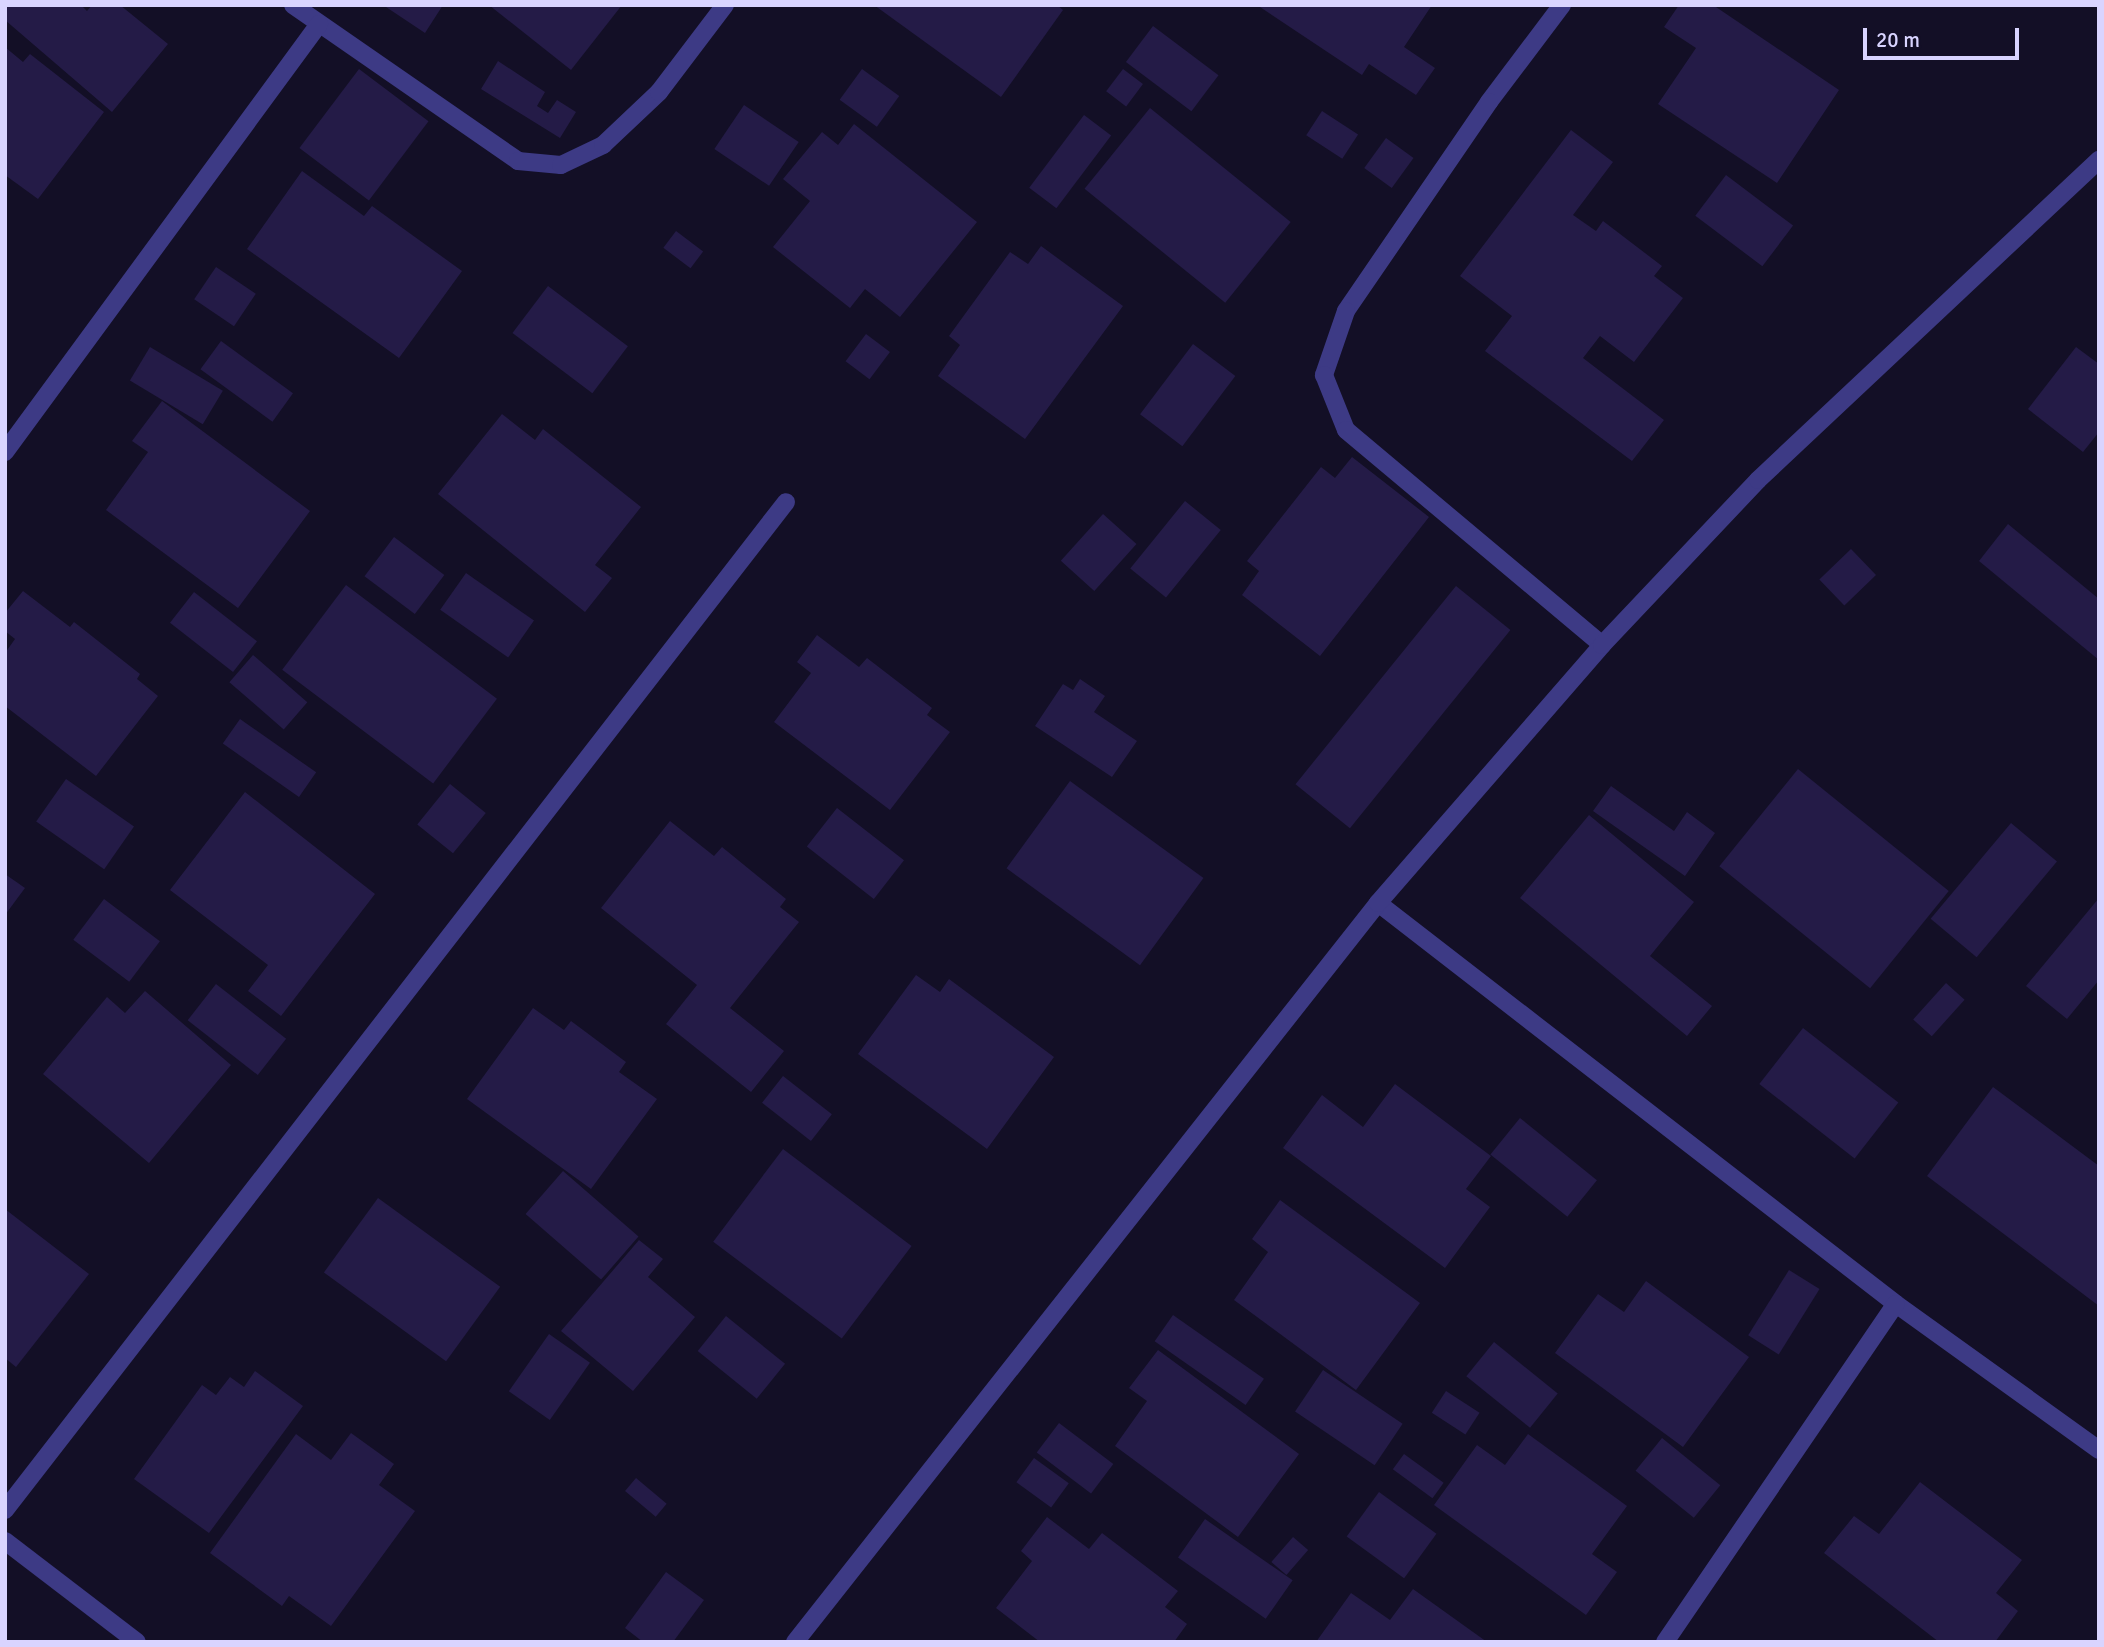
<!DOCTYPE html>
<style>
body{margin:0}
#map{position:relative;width:2104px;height:1647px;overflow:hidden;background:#130f26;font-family:Signika,sans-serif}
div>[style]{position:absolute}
.building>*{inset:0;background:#241b47;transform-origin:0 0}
.street>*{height:18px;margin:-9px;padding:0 9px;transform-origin:9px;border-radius:9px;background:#3d3a85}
span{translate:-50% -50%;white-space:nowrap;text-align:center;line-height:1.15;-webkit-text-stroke:5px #130f26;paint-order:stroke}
.frame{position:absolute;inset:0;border:7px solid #d9d4ff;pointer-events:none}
.scale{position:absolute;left:1863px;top:28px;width:156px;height:32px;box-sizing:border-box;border:4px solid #d9d4ff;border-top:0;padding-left:9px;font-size:21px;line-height:24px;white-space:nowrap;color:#d9d4ff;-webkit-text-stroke:5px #130f26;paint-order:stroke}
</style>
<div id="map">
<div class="building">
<i style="clip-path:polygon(5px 5px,81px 5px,87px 11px,92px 5px,120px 5px,168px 44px,112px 112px,5px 20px)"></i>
<i style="clip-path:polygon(383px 5px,443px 5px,425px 33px)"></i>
<i style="clip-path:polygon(489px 5px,622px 5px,571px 70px)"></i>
<i style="clip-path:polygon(874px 5px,1057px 5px,1063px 10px,1001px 97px)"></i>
<i style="clip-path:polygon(1257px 5px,1432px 5px,1404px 47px,1435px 68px,1416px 95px,1369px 64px,1362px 75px)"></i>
<i style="clip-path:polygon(1679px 5px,1713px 5px,1839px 90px,1777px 183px,1658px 104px,1696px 48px,1664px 27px)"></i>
<i style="left:1153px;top:26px;width:82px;height:45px;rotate:37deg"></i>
<i style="clip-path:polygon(5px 47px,23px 62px,30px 54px,104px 112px,38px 199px,5px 175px)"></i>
<i style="clip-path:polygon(498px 61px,545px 92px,537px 106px,548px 113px,557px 100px,576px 112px,560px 138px,481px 89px)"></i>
<i style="left:359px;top:69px;width:87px;height:99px;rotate:37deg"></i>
<i style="left:862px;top:69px;width:46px;height:38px;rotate:36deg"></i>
<i style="left:1123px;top:69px;width:25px;height:28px;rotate:37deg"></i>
<i style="left:744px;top:105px;width:66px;height:53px;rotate:34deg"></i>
<i style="left:1150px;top:108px;width:181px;height:104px;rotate:39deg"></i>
<i style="left:1322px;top:111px;width:43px;height:29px;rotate:33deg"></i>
<i style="left:1084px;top:115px;width:34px;height:91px;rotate:37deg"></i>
<i style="clip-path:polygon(854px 124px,977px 222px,900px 317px,865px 289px,850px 308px,773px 247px,810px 201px,783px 179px,822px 132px,838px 145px)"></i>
<i style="clip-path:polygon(1571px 130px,1613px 162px,1573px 215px,1596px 231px,1603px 221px,1662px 266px,1654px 276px,1683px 298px,1634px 362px,1600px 336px,1583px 358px,1664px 420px,1632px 461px,1485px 351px,1512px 316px,1460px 276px)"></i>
<i style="left:1386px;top:138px;width:34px;height:37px;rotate:36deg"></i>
<i style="clip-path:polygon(302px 171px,364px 216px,372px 206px,462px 271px,399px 358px,247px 249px)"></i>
<i style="left:1726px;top:175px;width:84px;height:51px;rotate:37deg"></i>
<i style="left:676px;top:231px;width:34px;height:21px;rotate:37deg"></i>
<i style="clip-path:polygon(1041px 246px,1123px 306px,1025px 439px,938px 376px,960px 345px,949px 336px,1010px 252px,1028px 264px)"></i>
<i style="left:216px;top:267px;width:48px;height:39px;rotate:34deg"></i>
<i style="left:548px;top:286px;width:100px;height:59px;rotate:37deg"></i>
<i style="left:866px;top:334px;width:30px;height:34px;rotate:37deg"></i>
<i style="left:221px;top:341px;width:89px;height:35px;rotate:36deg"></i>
<i style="left:1193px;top:344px;width:53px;height:88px;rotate:37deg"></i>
<i style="left:150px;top:347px;width:85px;height:39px;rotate:31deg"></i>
<i style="clip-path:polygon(2076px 347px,2099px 364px,2099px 432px,2083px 452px,2028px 409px)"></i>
<i style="clip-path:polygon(162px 401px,310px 511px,238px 608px,106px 510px,148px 452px,132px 441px)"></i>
<i style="clip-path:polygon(502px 414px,535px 440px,543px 429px,641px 507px,595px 565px,612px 578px,585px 612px,438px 494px)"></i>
<i style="clip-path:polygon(1352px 457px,1429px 517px,1320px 656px,1242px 595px,1259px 571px,1247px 561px,1321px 467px,1335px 478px)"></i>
<i style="left:1185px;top:501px;width:46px;height:87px;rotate:39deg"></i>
<i style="left:1103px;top:514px;width:45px;height:63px;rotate:42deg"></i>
<i style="clip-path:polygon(2008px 524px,2099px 599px,2099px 660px,1979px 561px)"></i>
<i style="left:394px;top:537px;width:63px;height:49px;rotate:37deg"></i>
<i style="left:1851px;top:549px;width:36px;height:44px;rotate:46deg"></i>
<i style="left:466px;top:573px;width:83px;height:45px;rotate:35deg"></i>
<i style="left:346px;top:585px;width:189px;height:106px;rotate:37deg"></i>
<i style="left:1456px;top:586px;width:70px;height:255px;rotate:39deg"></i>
<i style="clip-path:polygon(23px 591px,70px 627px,74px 622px,140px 674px,137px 679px,158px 696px,96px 776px,5px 706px,5px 653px,15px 639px,5px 631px,5px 613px)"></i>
<i style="left:194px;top:592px;width:80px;height:39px;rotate:38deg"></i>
<i style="clip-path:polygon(817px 635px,859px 667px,867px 658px,932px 708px,927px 715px,950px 732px,890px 810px,774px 722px,811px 673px,797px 662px)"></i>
<i style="left:253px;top:655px;width:72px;height:36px;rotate:41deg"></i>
<i style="clip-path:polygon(1080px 679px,1105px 696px,1094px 712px,1137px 741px,1112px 777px,1035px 726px,1063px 684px,1073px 690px)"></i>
<i style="left:240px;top:719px;width:93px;height:30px;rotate:35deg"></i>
<i style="left:1798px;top:769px;width:194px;height:125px;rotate:39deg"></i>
<i style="left:66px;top:779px;width:83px;height:52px;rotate:35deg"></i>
<i style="left:1070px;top:781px;width:165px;height:108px;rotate:36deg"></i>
<i style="left:450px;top:784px;width:46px;height:52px;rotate:39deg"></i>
<i style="clip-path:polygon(1611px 786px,1674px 831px,1687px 812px,1715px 833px,1685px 876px,1593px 811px)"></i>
<i style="clip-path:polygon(245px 792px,375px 894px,281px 1016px,248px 991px,268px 965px,170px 890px)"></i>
<i style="left:837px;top:808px;width:85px;height:49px;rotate:38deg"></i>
<i style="clip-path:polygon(1589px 815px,1694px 902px,1650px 956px,1712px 1006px,1687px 1036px,1520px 898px)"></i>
<i style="clip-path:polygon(670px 821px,714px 856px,722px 847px,786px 899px,780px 907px,799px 922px,730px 1008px,784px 1051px,751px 1092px,666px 1024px,697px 985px,601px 908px)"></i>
<i style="left:2011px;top:823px;width:60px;height:125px;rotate:40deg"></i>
<i style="clip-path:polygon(5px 874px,25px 888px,5px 915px)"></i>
<i style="clip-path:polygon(2099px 898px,2099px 980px,2067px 1019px,2026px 986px)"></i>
<i style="left:104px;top:899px;width:70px;height:51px;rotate:37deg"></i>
<i style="clip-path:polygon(916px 975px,940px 992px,949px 979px,1054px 1057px,987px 1149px,858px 1054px)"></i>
<i style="left:1946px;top:983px;width:25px;height:49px;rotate:42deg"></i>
<i style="left:216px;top:984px;width:89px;height:46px;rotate:38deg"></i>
<i style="clip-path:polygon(145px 991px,231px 1065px,149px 1163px,43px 1074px,107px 997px,125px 1013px)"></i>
<i style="clip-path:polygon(533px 1008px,564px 1030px,571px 1021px,626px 1062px,619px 1072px,657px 1099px,591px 1189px,467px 1099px)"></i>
<i style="left:1803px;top:1028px;width:121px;height:71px;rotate:38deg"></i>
<i style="left:783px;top:1076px;width:62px;height:34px;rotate:38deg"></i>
<i style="clip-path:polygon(1395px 1084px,1491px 1156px,1466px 1189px,1490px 1207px,1445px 1268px,1283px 1148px,1322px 1095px,1363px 1127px)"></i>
<i style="clip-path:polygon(1993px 1087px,2099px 1166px,2099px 1306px,1927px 1176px)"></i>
<i style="left:1520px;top:1118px;width:99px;height:47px;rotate:39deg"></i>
<i style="left:783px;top:1149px;width:161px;height:116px;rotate:37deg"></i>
<i style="left:563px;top:1171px;width:100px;height:57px;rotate:41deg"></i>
<i style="left:378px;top:1198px;width:151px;height:92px;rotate:36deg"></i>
<i style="clip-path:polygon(1280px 1200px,1420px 1303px,1356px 1390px,1234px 1300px,1268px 1252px,1252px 1239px)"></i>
<i style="clip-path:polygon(5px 1209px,89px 1274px,16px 1367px,5px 1358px)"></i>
<i style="clip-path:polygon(639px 1240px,663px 1259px,648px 1277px,695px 1317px,633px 1391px,561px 1331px)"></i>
<i style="left:1789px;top:1270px;width:36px;height:77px;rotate:32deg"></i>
<i style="clip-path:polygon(1646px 1281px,1749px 1357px,1683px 1447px,1555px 1353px,1598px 1294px,1624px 1312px)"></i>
<i style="left:1173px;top:1315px;width:111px;height:32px;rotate:35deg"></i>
<i style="left:726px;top:1316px;width:76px;height:45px;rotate:39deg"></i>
<i style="left:549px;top:1334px;width:50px;height:70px;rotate:35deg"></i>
<i style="left:1494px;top:1342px;width:82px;height:44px;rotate:39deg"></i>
<i style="clip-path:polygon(1158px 1350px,1299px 1454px,1238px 1537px,1115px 1446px,1147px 1401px,1129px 1388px)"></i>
<i style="left:1323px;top:1370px;width:96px;height:50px;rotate:34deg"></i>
<i style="clip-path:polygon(255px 1371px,303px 1406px,209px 1533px,134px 1479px,202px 1385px,216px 1395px,230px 1377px,244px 1387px)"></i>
<i style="left:1446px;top:1391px;width:40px;height:26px;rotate:33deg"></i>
<i style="left:1059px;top:1423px;width:68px;height:37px;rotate:37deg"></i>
<i style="clip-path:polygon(351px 1433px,394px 1464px,379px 1485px,415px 1511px,331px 1626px,289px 1596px,282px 1606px,210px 1553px,296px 1434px,331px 1460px)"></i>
<i style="clip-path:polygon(1528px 1434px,1627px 1506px,1592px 1554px,1617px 1572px,1586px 1615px,1434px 1505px,1477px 1445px,1505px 1465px)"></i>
<i style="left:1662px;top:1438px;width:75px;height:42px;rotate:39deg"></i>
<i style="left:1404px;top:1454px;width:49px;height:19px;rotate:36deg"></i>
<i style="left:1034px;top:1458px;width:43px;height:30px;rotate:36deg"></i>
<i style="left:636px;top:1478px;width:40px;height:17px;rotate:40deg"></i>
<i style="clip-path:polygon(1920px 1482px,2022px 1560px,1996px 1593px,2018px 1611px,1995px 1642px,1939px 1642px,1824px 1553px,1854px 1516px,1879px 1534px)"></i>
<i style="left:1379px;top:1492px;width:71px;height:55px;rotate:36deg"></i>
<i style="clip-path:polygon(1047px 1517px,1089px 1549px,1102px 1533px,1178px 1591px,1165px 1607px,1187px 1624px,1174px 1642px,1040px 1642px,996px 1608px,1032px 1561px,1021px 1551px)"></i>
<i style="left:1205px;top:1519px;width:107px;height:47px;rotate:35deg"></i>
<i style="left:1293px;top:1537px;width:20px;height:33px;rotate:41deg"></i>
<i style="clip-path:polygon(666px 1572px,704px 1600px,673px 1642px,643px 1642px,625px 1628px)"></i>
<i style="clip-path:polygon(1413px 1589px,1487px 1642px,1316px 1642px,1351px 1593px,1390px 1620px)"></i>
</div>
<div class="street">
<i style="left:293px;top:5px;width:274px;rotate:34.7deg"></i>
<i style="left:518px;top:161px;width:43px;rotate:5.3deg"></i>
<i style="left:561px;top:165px;width:47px;rotate:-25.5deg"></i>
<i style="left:603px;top:145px;width:77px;rotate:-43.4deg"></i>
<i style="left:659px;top:92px;width:109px;rotate:-52.8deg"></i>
<i style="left:1562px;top:5px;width:121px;rotate:127deg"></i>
<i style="left:1489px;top:102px;width:253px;rotate:124.4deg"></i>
<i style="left:1346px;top:311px;width:68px;rotate:109deg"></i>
<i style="left:1324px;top:375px;width:59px;rotate:68.2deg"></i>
<i style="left:1346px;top:430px;width:334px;rotate:40deg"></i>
<i style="left:5px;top:452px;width:531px;rotate:-53.73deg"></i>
<i style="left:1378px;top:903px;width:655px;rotate:37.74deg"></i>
<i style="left:1896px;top:1304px;width:250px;rotate:35.7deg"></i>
<i style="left:5px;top:1510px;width:1275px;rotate:-52.23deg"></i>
<i style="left:5px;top:1541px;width:166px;rotate:37.4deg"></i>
<i style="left:795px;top:1642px;width:941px;rotate:-51.73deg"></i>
<i style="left:1378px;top:903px;width:342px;rotate:-49deg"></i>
<i style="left:1602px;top:645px;width:227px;rotate:-46.6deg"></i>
<i style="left:1758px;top:480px;width:468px;rotate:-43.2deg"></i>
<i style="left:1665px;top:1642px;width:409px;rotate:-55.7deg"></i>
</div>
<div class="frame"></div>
<div class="scale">20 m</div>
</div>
